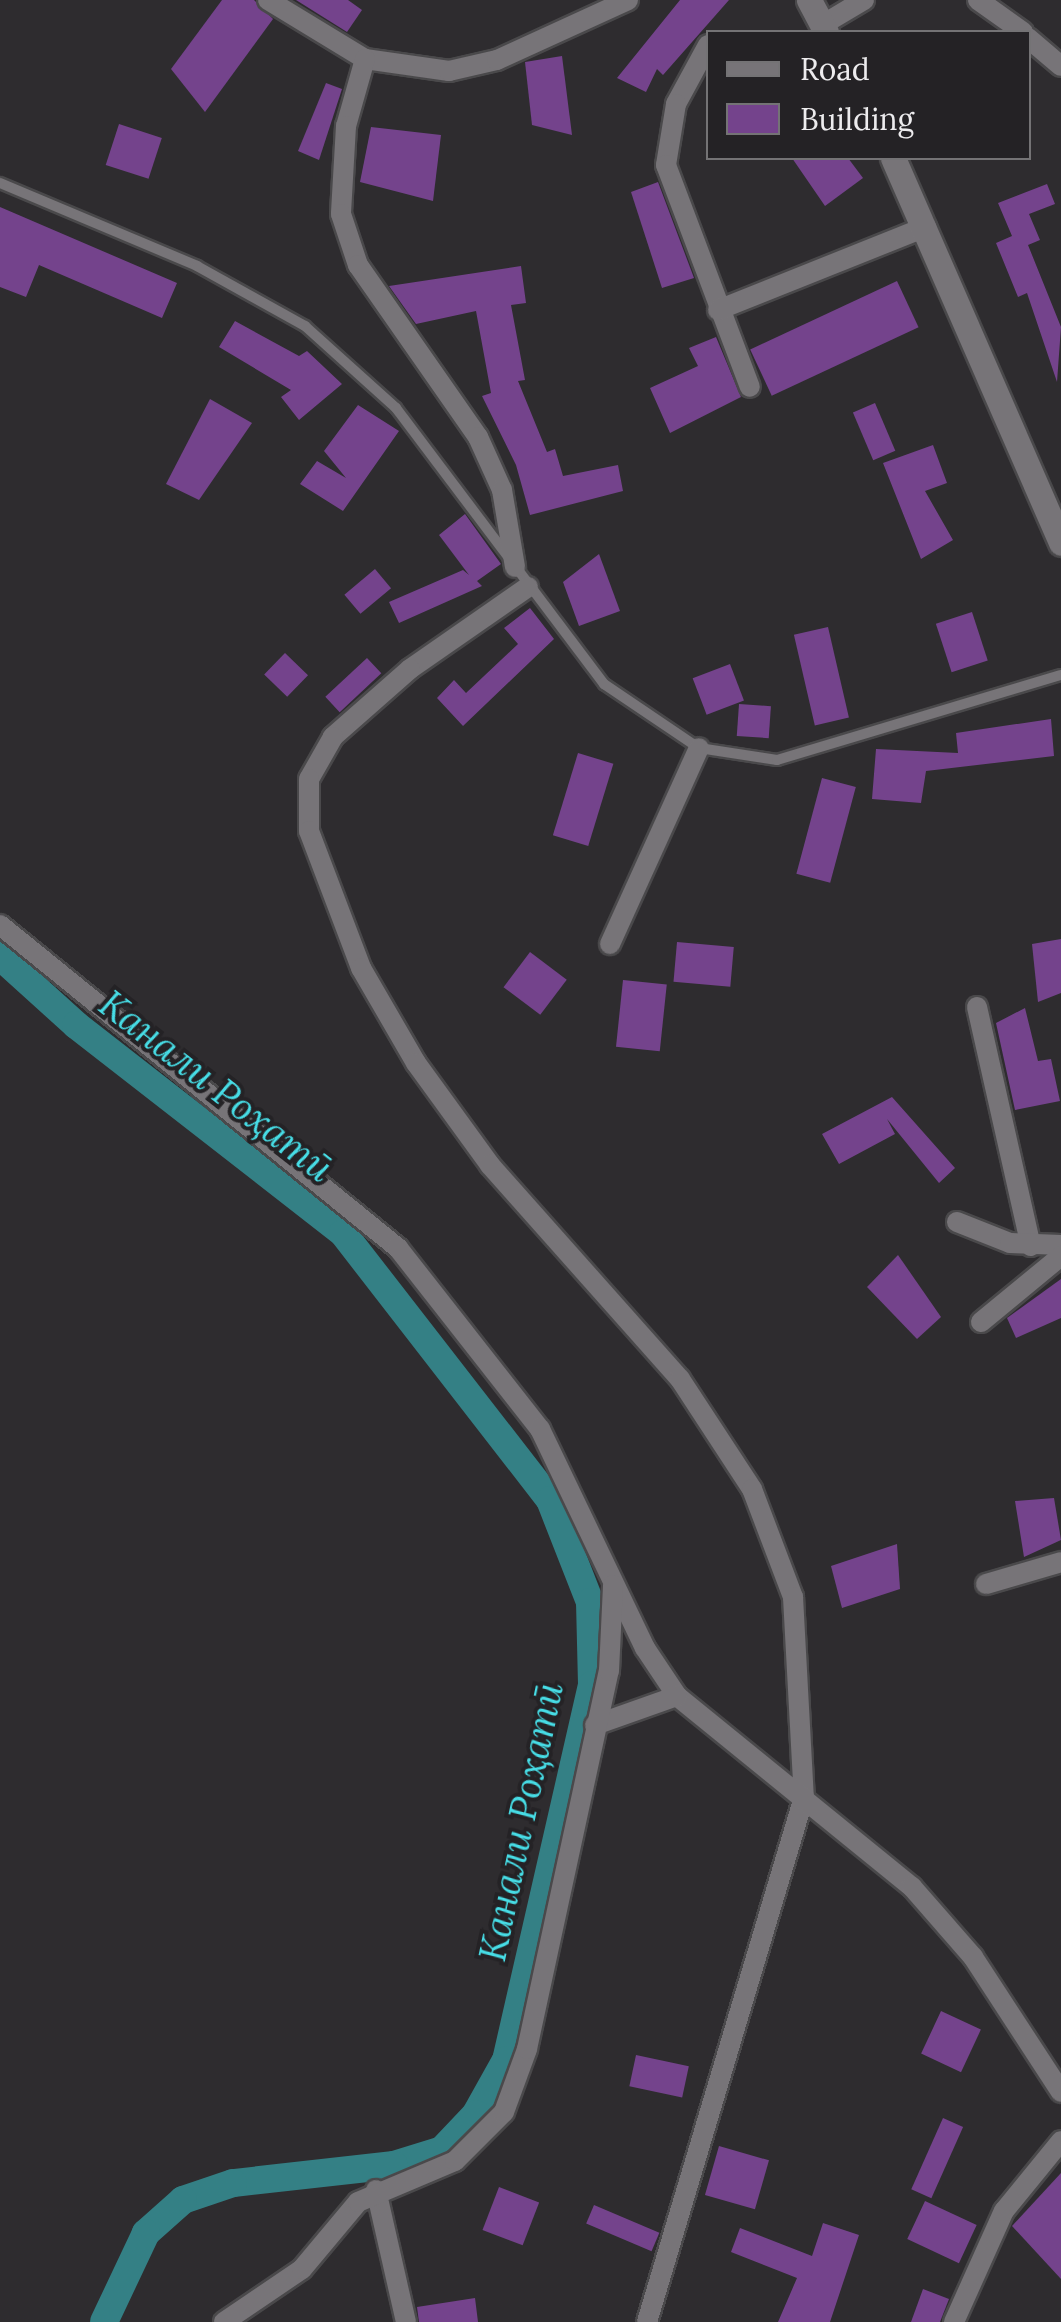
<!DOCTYPE html>
<meta charset="utf-8">
<style>
body{margin:0}
#map{position:relative;width:1061px;height:2322px;overflow:hidden;background:#2e2c2f;font-family:Lora,serif}
div>[style]{position:absolute}
.canal>*{height:28px;margin:-14px;padding:0 14px;transform-origin:14px;border-radius:14px;background:#348085}
.building>*{inset:0;background:#74438c;transform-origin:0 0}
.roads{filter:drop-shadow(2px 0 #4a494b) drop-shadow(-2px 0 #4a494b) drop-shadow(0 2px #4a494b) drop-shadow(0 -2px #4a494b)}
.service>*{height:10px;margin:-5px;padding:0 5px;transform-origin:5px;border-radius:5px;background:#777478}
.minor>*{height:20px;margin:-10px;padding:0 10px;transform-origin:10px;border-radius:10px;background:#777478}
.tertiary>*{height:25px;margin:-12.5px;padding:0 12.5px;transform-origin:12.5px;border-radius:12.5px;background:#777478}
span{translate:-50% -50%;white-space:nowrap;text-align:center;line-height:1.15;-webkit-text-stroke:8px #242225;paint-order:stroke}
.water-label{font-size:38px;color:#47dde6;font-style:italic}
.legend{position:absolute;left:706px;top:30px;width:325px;height:130px;box-sizing:border-box;background:#242225;border:2px solid #747375;margin:0;padding:12px 18px;list-style:none;font-size:30px;color:#edecee}
.legend li{display:flex;align-items:center;gap:20px;height:50px}
.legend b{width:50px;border:2px solid #747375}
</style>
<div id="map">
<div class="canal">
<i style="left:0;top:956px;width:103px;rotate:42.2deg"></i>
<i style="left:76px;top:1025px;width:338px;rotate:37.9deg"></i>
<i style="left:343px;top:1233px;width:338px;rotate:52.2deg"></i>
<i style="left:550px;top:1500px;width:110px;rotate:68.6deg"></i>
<i style="left:590px;top:1602px;width:83px;rotate:88.6deg"></i>
<i style="left:592px;top:1685px;width:385px;rotate:102.9deg"></i>
<i style="left:506px;top:2060px;width:62px;rotate:119.1deg"></i>
<i style="left:476px;top:2114px;width:50px;rotate:133.4deg"></i>
<i style="left:442px;top:2150px;width:50px;rotate:162.6deg"></i>
<i style="left:394px;top:2165px;width:162px;rotate:173.6deg"></i>
<i style="left:233px;top:2183px;width:53px;rotate:161.2deg"></i>
<i style="left:183px;top:2200px;width:50px;rotate:138.3deg"></i>
<i style="left:146px;top:2233px;width:98px;rotate:115.3deg"></i>
</div>
<div class="building">
<i style="clip-path:polygon(222px 0,254px 0,273px 19px,205px 112px,171px 69px)"></i>
<i style="clip-path:polygon(296px 0,348px 0,362px 10px,347px 32px)"></i>
<i style="clip-path:polygon(680px 0,729px 0,663px 75px,657px 69px,646px 92px,617px 78px)"></i>
<i style="clip-path:polygon(562px 56px,572px 135px,532px 125px,525px 62px)"></i>
<i style="clip-path:polygon(326px 83px,342px 89px,319px 160px,298px 151px)"></i>
<i style="left:119px;top:124px;width:45px;height:43px;rotate:18deg"></i>
<i style="clip-path:polygon(371px 127px,441px 135px,433px 201px,360px 182px)"></i>
<i style="clip-path:polygon(792px 158px,848px 158px,863px 178px,825px 206px)"></i>
<i style="clip-path:polygon(658px 182px,694px 278px,662px 288px,631px 192px)"></i>
<i style="clip-path:polygon(1047px 184px,1055px 204px,1029px 214px,1040px 240px,1028px 245px,1061px 327px,1057px 382px,1027px 293px,1018px 297px,996px 243px,1012px 236px,998px 203px)"></i>
<i style="clip-path:polygon(0 207px,177px 283px,162px 318px,39px 265px,26px 297px,0 287px)"></i>
<i style="clip-path:polygon(521px 266px,526px 303px,511px 305px,525px 380px,518px 381px,547px 452px,555px 449px,563px 476px,618px 465px,623px 491px,530px 515px,516px 465px,482px 396px,491px 393px,476px 311px,416px 324px,389px 286px)"></i>
<i style="left:897px;top:281px;width:51px;height:162px;rotate:65deg"></i>
<i style="clip-path:polygon(235px 321px,299px 356px,307px 351px,342px 384px,299px 420px,281px 397px,291px 390px,219px 347px)"></i>
<i style="clip-path:polygon(716px 337px,741px 397px,670px 433px,650px 388px,698px 366px,689px 348px)"></i>
<i style="clip-path:polygon(210px 399px,252px 423px,199px 500px,166px 484px)"></i>
<i style="left:875px;top:403px;width:52px;height:24px;rotate:67deg"></i>
<i style="clip-path:polygon(358px 405px,399px 431px,343px 511px,300px 484px,317px 461px,346px 478px,324px 451px)"></i>
<i style="clip-path:polygon(933px 445px,947px 483px,925px 491px,953px 540px,921px 559px,883px 463px)"></i>
<i style="clip-path:polygon(465px 514px,501px 564px,477px 581px,482px 586px,399px 623px,389px 602px,463px 570px,469px 575px,439px 535px)"></i>
<i style="clip-path:polygon(599px 554px,620px 611px,579px 626px,563px 582px)"></i>
<i style="left:375px;top:569px;width:25px;height:40px;rotate:50deg"></i>
<i style="clip-path:polygon(530px 608px,554px 639px,463px 726px,437px 698px,454px 680px,466px 693px,518px 644px,504px 628px)"></i>
<i style="left:972px;top:612px;width:51px;height:38px;rotate:72deg"></i>
<i style="left:828px;top:627px;width:93px;height:35px;rotate:77deg"></i>
<i style="left:285px;top:653px;width:32px;height:30px;rotate:44deg"></i>
<i style="left:367px;top:658px;width:21px;height:57px;rotate:47deg"></i>
<i style="left:730px;top:664px;width:39px;height:40px;rotate:69deg"></i>
<i style="left:739px;top:704px;width:32px;height:32px;rotate:4deg"></i>
<i style="clip-path:polygon(1051px 719px,1054px 756px,926px 771px,921px 803px,872px 799px,876px 749px,958px 753px,956px 733px)"></i>
<i style="left:578px;top:753px;width:37px;height:86px;rotate:17deg"></i>
<i style="left:822px;top:778px;width:35px;height:99px;rotate:15deg"></i>
<i style="clip-path:polygon(1061px 939px,1061px 993px,1038px 1002px,1032px 944px)"></i>
<i style="left:677px;top:942px;width:57px;height:40px;rotate:5deg"></i>
<i style="left:530px;top:952px;width:46px;height:44px;rotate:37deg"></i>
<i style="left:623px;top:980px;width:44px;height:67px;rotate:6deg"></i>
<i style="clip-path:polygon(1025px 1008px,1038px 1061px,1051px 1059px,1060px 1101px,1015px 1110px,996px 1023px)"></i>
<i style="clip-path:polygon(892px 1097px,955px 1168px,939px 1183px,887px 1119px,895px 1134px,839px 1164px,822px 1134px)"></i>
<i style="clip-path:polygon(898px 1255px,941px 1317px,917px 1339px,867px 1287px)"></i>
<i style="clip-path:polygon(1061px 1279px,1061px 1318px,1016px 1338px,1007px 1318px)"></i>
<i style="clip-path:polygon(1054px 1498px,1061px 1540px,1024px 1557px,1015px 1501px)"></i>
<i style="clip-path:polygon(897px 1544px,900px 1589px,842px 1608px,831px 1566px)"></i>
<i style="left:941px;top:2011px;width:44px;height:47px;rotate:25deg"></i>
<i style="left:636px;top:2055px;width:54px;height:32px;rotate:12deg"></i>
<i style="left:943px;top:2118px;width:22px;height:78px;rotate:24deg"></i>
<i style="left:719px;top:2146px;width:52px;height:51px;rotate:16deg"></i>
<i style="clip-path:polygon(1061px 2173px,1061px 2279px,1012px 2226px)"></i>
<i style="left:499px;top:2187px;width:43px;height:46px;rotate:21deg"></i>
<i style="left:925px;top:2201px;width:57px;height:42px;rotate:25deg"></i>
<i style="left:594px;top:2205px;width:71px;height:20px;rotate:23deg"></i>
<i style="clip-path:polygon(823px 2223px,859px 2235px,830px 2322px,778px 2322px,797px 2278px,731px 2252px,740px 2228px,812px 2256px)"></i>
<i style="clip-path:polygon(923px 2289px,949px 2299px,940px 2322px,911px 2322px)"></i>
<i style="clip-path:polygon(475px 2298px,478px 2322px,419px 2322px,417px 2307px)"></i>
</div>
<div class="roads">
<div class="service">
<i style="left:0;top:183px;width:214px;rotate:22.8deg"></i>
<i style="left:197px;top:266px;width:124px;rotate:29.1deg"></i>
<i style="left:305px;top:326px;width:122px;rotate:42deg"></i>
<i style="left:396px;top:408px;width:346px;rotate:53deg"></i>
<i style="left:604px;top:684px;width:115px;rotate:34deg"></i>
<i style="left:699px;top:748px;width:79px;rotate:8.7deg"></i>
<i style="left:777px;top:760px;width:296px;rotate:-16.7deg"></i>
</div>
<div class="minor">
<i style="left:268px;top:0;width:114px;rotate:31.3deg"></i>
<i style="left:365px;top:59px;width:85px;rotate:8.1deg"></i>
<i style="left:449px;top:71px;width:49px;rotate:-12.9deg"></i>
<i style="left:497px;top:60px;width:144px;rotate:-24.6deg"></i>
<i style="left:978px;top:0;width:55px;rotate:35.4deg"></i>
<i style="left:822px;top:25px;width:49px;rotate:-30.8deg"></i>
<i style="left:1028px;top:38px;width:43px;rotate:40.3deg"></i>
<i style="left:708px;top:45px;width:67px;rotate:118.5deg"></i>
<i style="left:676px;top:104px;width:62px;rotate:99.3deg"></i>
<i style="left:666px;top:165px;width:237px;rotate:69.3deg"></i>
<i style="left:365px;top:59px;width:70px;rotate:105.8deg"></i>
<i style="left:346px;top:126px;width:88px;rotate:93.3deg"></i>
<i style="left:341px;top:214px;width:54px;rotate:71.6deg"></i>
<i style="left:358px;top:265px;width:210px;rotate:55.1deg"></i>
<i style="left:478px;top:437px;width:58px;rotate:65.6deg"></i>
<i style="left:502px;top:490px;width:78px;rotate:80.4deg"></i>
<i style="left:718px;top:310px;width:224px;rotate:-21.8deg"></i>
<i style="left:528px;top:587px;width:144px;rotate:145.2deg"></i>
<i style="left:410px;top:669px;width:103px;rotate:138.6deg"></i>
<i style="left:333px;top:737px;width:48px;rotate:119.7deg"></i>
<i style="left:309px;top:779px;width:52px;rotate:90deg"></i>
<i style="left:309px;top:831px;width:147px;rotate:69.2deg"></i>
<i style="left:361px;top:968px;width:110px;rotate:59.9deg"></i>
<i style="left:416px;top:1063px;width:126px;rotate:54deg"></i>
<i style="left:490px;top:1165px;width:286px;rotate:48.4deg"></i>
<i style="left:680px;top:1379px;width:131px;rotate:56.8deg"></i>
<i style="left:752px;top:1489px;width:116px;rotate:69.2deg"></i>
<i style="left:793px;top:1597px;width:200px;rotate:86.9deg"></i>
<i style="left:804px;top:1797px;width:548px;rotate:106.65deg"></i>
<i style="left:0;top:925px;width:513px;rotate:39.06deg"></i>
<i style="left:398px;top:1248px;width:230px;rotate:51.9deg"></i>
<i style="left:540px;top:1429px;width:243px;rotate:64.4deg"></i>
<i style="left:645px;top:1648px;width:58px;rotate:56.3deg"></i>
<i style="left:677px;top:1696px;width:303px;rotate:39.1deg"></i>
<i style="left:912px;top:1887px;width:93px;rotate:48.9deg"></i>
<i style="left:973px;top:1957px;width:161px;rotate:56.9deg"></i>
<i style="left:610px;top:944px;width:215px;rotate:-65.6deg"></i>
<i style="left:977px;top:1007px;width:245px;rotate:77.3deg"></i>
<i style="left:957px;top:1222px;width:57px;rotate:21.6deg"></i>
<i style="left:1010px;top:1243px;width:51px;rotate:2.2deg"></i>
<i style="left:981px;top:1322px;width:104px;rotate:-39.5deg"></i>
<i style="left:986px;top:1584px;width:78px;rotate:-16.3deg"></i>
<i style="left:595px;top:1725px;width:87px;rotate:-19.5deg"></i>
<i style="left:376px;top:2190px;width:135px;rotate:77.2deg"></i>
<i style="left:224px;top:2322px;width:94px;rotate:-34.2deg"></i>
<i style="left:302px;top:2269px;width:87px;rotate:-50.1deg"></i>
<i style="left:358px;top:2202px;width:105px;rotate:-22.9deg"></i>
<i style="left:455px;top:2161px;width:69px;rotate:-45deg"></i>
<i style="left:504px;top:2112px;width:67px;rotate:-69.9deg"></i>
<i style="left:527px;top:2049px;width:387px;rotate:-77.8deg"></i>
<i style="left:609px;top:1671px;width:86px;rotate:-87.3deg"></i>
<i style="left:954px;top:2322px;width:122px;rotate:-65.8deg"></i>
<i style="left:1004px;top:2211px;width:90px;rotate:-50.8deg"></i>
</div>
<div class="tertiary">
<i style="left:809px;top:0;width:36px;rotate:62deg"></i>
<i style="left:893px;top:158px;width:420px;rotate:66.4deg"></i>
</div>
</div>
<div class="water-label">
<span style="left:216px;top:1086px;rotate:38deg">Канали Роҳатӣ</span>
<span style="left:521px;top:1822px;rotate:-78deg">Канали Роҳатӣ</span>
</div>
<ul class="legend">
<li><b style="height:12px;background:#777478"></b>Road</li>
<li><b style="height:28px;background:#74438c"></b>Building</li>
</ul>
</div>
